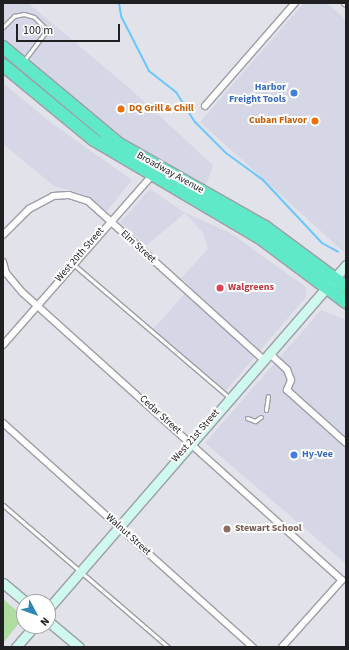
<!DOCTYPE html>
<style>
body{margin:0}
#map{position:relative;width:349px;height:650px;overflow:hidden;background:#e1e2ea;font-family:"Source Sans 3",sans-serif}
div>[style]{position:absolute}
.built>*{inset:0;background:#d5d7e6}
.green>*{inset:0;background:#addea0}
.stream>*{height:2px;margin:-1px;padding:0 1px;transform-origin:1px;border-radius:1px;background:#6ac7fc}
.roads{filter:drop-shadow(1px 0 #9e9fa6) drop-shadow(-1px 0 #9e9fa6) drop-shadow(0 1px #9e9fa6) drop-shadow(0 -1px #9e9fa6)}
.lane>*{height:3px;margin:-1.5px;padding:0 1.5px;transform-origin:1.5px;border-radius:1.5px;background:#fff}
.street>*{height:6px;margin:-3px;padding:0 3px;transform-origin:3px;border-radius:3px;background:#fff}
.secondary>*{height:9px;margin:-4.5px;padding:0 4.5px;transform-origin:4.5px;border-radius:4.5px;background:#cff8ee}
.highway>*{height:12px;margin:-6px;padding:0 6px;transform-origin:6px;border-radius:6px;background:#60e9c8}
.dots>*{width:11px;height:11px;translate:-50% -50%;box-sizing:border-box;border:2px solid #fff;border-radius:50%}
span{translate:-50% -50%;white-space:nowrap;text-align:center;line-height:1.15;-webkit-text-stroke:4px #fff;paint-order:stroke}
.shop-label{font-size:10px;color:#366cbe;font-weight:700}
.right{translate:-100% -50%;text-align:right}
.left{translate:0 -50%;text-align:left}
.food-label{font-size:10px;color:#c56008;font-weight:700}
.street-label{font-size:10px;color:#202023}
.health-label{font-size:10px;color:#be3a42;font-weight:700}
.education-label{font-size:10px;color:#785e54;font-weight:700}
.frame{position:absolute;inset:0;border:4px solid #202023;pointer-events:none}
.north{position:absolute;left:16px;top:594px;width:40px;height:40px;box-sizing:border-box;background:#fff;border:1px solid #a6a6a7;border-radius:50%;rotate:131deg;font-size:11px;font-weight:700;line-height:16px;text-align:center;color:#202023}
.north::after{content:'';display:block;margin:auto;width:14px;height:18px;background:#2e87b5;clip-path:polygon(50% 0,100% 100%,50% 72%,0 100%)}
.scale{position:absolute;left:16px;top:24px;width:104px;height:18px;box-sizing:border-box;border:2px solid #202023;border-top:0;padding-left:5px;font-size:12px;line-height:14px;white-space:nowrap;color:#202023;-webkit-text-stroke:3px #fff;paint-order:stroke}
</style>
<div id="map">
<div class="built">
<i style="clip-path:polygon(3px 3px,28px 3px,127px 86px,213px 165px,206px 185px,164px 166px,127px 143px,3px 42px)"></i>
<i style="clip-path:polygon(304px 3px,327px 3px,346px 20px,344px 252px,200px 122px)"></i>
<i style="clip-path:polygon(3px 83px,50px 122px,132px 180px,107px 211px,83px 194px,54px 186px,3px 144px)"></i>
<i style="clip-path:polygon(150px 189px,185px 213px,229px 232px,306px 287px,306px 297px,223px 394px,151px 331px,191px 287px,181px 278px,208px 249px,203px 233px,185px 213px,146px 246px,120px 223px)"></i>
<i style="clip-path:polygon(321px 310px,346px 320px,346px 564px,205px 443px)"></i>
</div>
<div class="green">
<i style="clip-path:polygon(3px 599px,24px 617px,3px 643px)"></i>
</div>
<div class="stream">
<i style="left:119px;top:3px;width:13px;rotate:81deg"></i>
<i style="left:121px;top:16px;width:62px;rotate:63deg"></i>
<i style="left:149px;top:71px;width:34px;rotate:38deg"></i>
<i style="left:176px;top:92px;width:36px;rotate:58deg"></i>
<i style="left:195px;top:122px;width:44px;rotate:45deg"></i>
<i style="left:226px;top:153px;width:46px;rotate:36.1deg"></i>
<i style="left:263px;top:180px;width:86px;rotate:46.9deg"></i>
<i style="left:322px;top:243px;width:18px;rotate:29deg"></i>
</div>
<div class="roads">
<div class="lane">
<i style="left:3px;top:27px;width:16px;rotate:-45deg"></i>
<i style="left:14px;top:16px;width:10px;rotate:-11deg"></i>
<i style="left:24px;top:14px;width:10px;rotate:17deg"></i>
<i style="left:34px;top:17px;width:18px;rotate:45deg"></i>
<i style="left:47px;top:30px;width:39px;rotate:127deg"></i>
<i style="left:73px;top:264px;width:206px;rotate:40.5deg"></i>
<i style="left:266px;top:410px;width:14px;rotate:-82deg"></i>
<i style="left:247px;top:418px;width:9px;rotate:21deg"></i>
<i style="left:255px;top:421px;width:7px;rotate:-34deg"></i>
<i style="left:3px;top:505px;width:218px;rotate:40.7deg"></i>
</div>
<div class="street">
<i style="left:345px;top:3px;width:1px;rotate:45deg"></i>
<i style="left:205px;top:106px;width:137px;rotate:-48.9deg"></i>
<i style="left:3px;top:235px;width:37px;rotate:-45deg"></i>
<i style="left:29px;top:209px;width:27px;rotate:-28deg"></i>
<i style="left:53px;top:196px;width:16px;rotate:-4deg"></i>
<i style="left:69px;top:195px;width:20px;rotate:18deg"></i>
<i style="left:88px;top:201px;width:236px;rotate:42.1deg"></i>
<i style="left:3px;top:262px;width:11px;rotate:75deg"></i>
<i style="left:6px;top:273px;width:26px;rotate:50deg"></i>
<i style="left:23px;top:293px;width:429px;rotate:42deg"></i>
<i style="left:342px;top:580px;width:90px;rotate:131.8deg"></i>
<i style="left:3px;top:345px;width:229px;rotate:-48.7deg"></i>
<i style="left:269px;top:353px;width:25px;rotate:43deg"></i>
<i style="left:287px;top:370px;width:11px;rotate:68deg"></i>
<i style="left:291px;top:380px;width:11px;rotate:112deg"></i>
<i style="left:287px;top:390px;width:79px;rotate:41.9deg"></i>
<i style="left:3px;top:423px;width:336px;rotate:41.9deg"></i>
</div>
<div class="secondary">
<i style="left:3px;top:583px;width:30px;rotate:40deg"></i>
<i style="left:48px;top:609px;width:455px;rotate:-49.1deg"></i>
<i style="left:48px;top:621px;width:40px;rotate:40deg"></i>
<i style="left:16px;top:647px;width:28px;rotate:-49deg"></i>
</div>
<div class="highway">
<i style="left:3px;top:47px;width:151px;rotate:39.9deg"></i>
<i style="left:119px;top:144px;width:168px;rotate:29.6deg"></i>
<i style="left:265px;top:227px;width:101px;rotate:36.5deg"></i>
<i style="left:3px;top:65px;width:118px;rotate:39.5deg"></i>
<i style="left:94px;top:140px;width:191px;rotate:30.5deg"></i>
<i style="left:259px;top:237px;width:109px;rotate:36.8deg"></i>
</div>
</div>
<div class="dots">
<i style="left:294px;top:93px;background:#3f7fe0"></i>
<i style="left:121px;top:109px;background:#e8710a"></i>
<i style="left:315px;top:121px;background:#e8710a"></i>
<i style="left:220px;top:288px;background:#e0444e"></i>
<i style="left:294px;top:455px;background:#3f7fe0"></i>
<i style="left:227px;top:529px;background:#8d6e63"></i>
</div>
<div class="shop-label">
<span class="right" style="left:286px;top:93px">Harbor<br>Freight Tools</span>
<span class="left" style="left:302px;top:455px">Hy-Vee</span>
</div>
<div class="food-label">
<span class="left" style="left:129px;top:109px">DQ Grill &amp; Chill</span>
<span class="right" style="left:307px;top:121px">Cuban Flavor</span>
</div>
<div class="street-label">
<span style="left:170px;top:173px;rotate:29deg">Broadway Avenue</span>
<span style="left:138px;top:247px;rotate:42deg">Elm Street</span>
<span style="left:80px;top:255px;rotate:-49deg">West 20th Street</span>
<span style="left:160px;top:415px;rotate:42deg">Cedar Street</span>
<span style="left:196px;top:436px;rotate:-49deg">West 21st Street</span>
<span style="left:128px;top:535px;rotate:42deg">Walnut Street</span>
</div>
<div class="health-label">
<span class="left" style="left:228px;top:288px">Walgreens</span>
</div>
<div class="education-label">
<span class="left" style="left:235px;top:529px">Stewart School</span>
</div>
<div class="frame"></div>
<div class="north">N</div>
<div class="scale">100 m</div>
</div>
